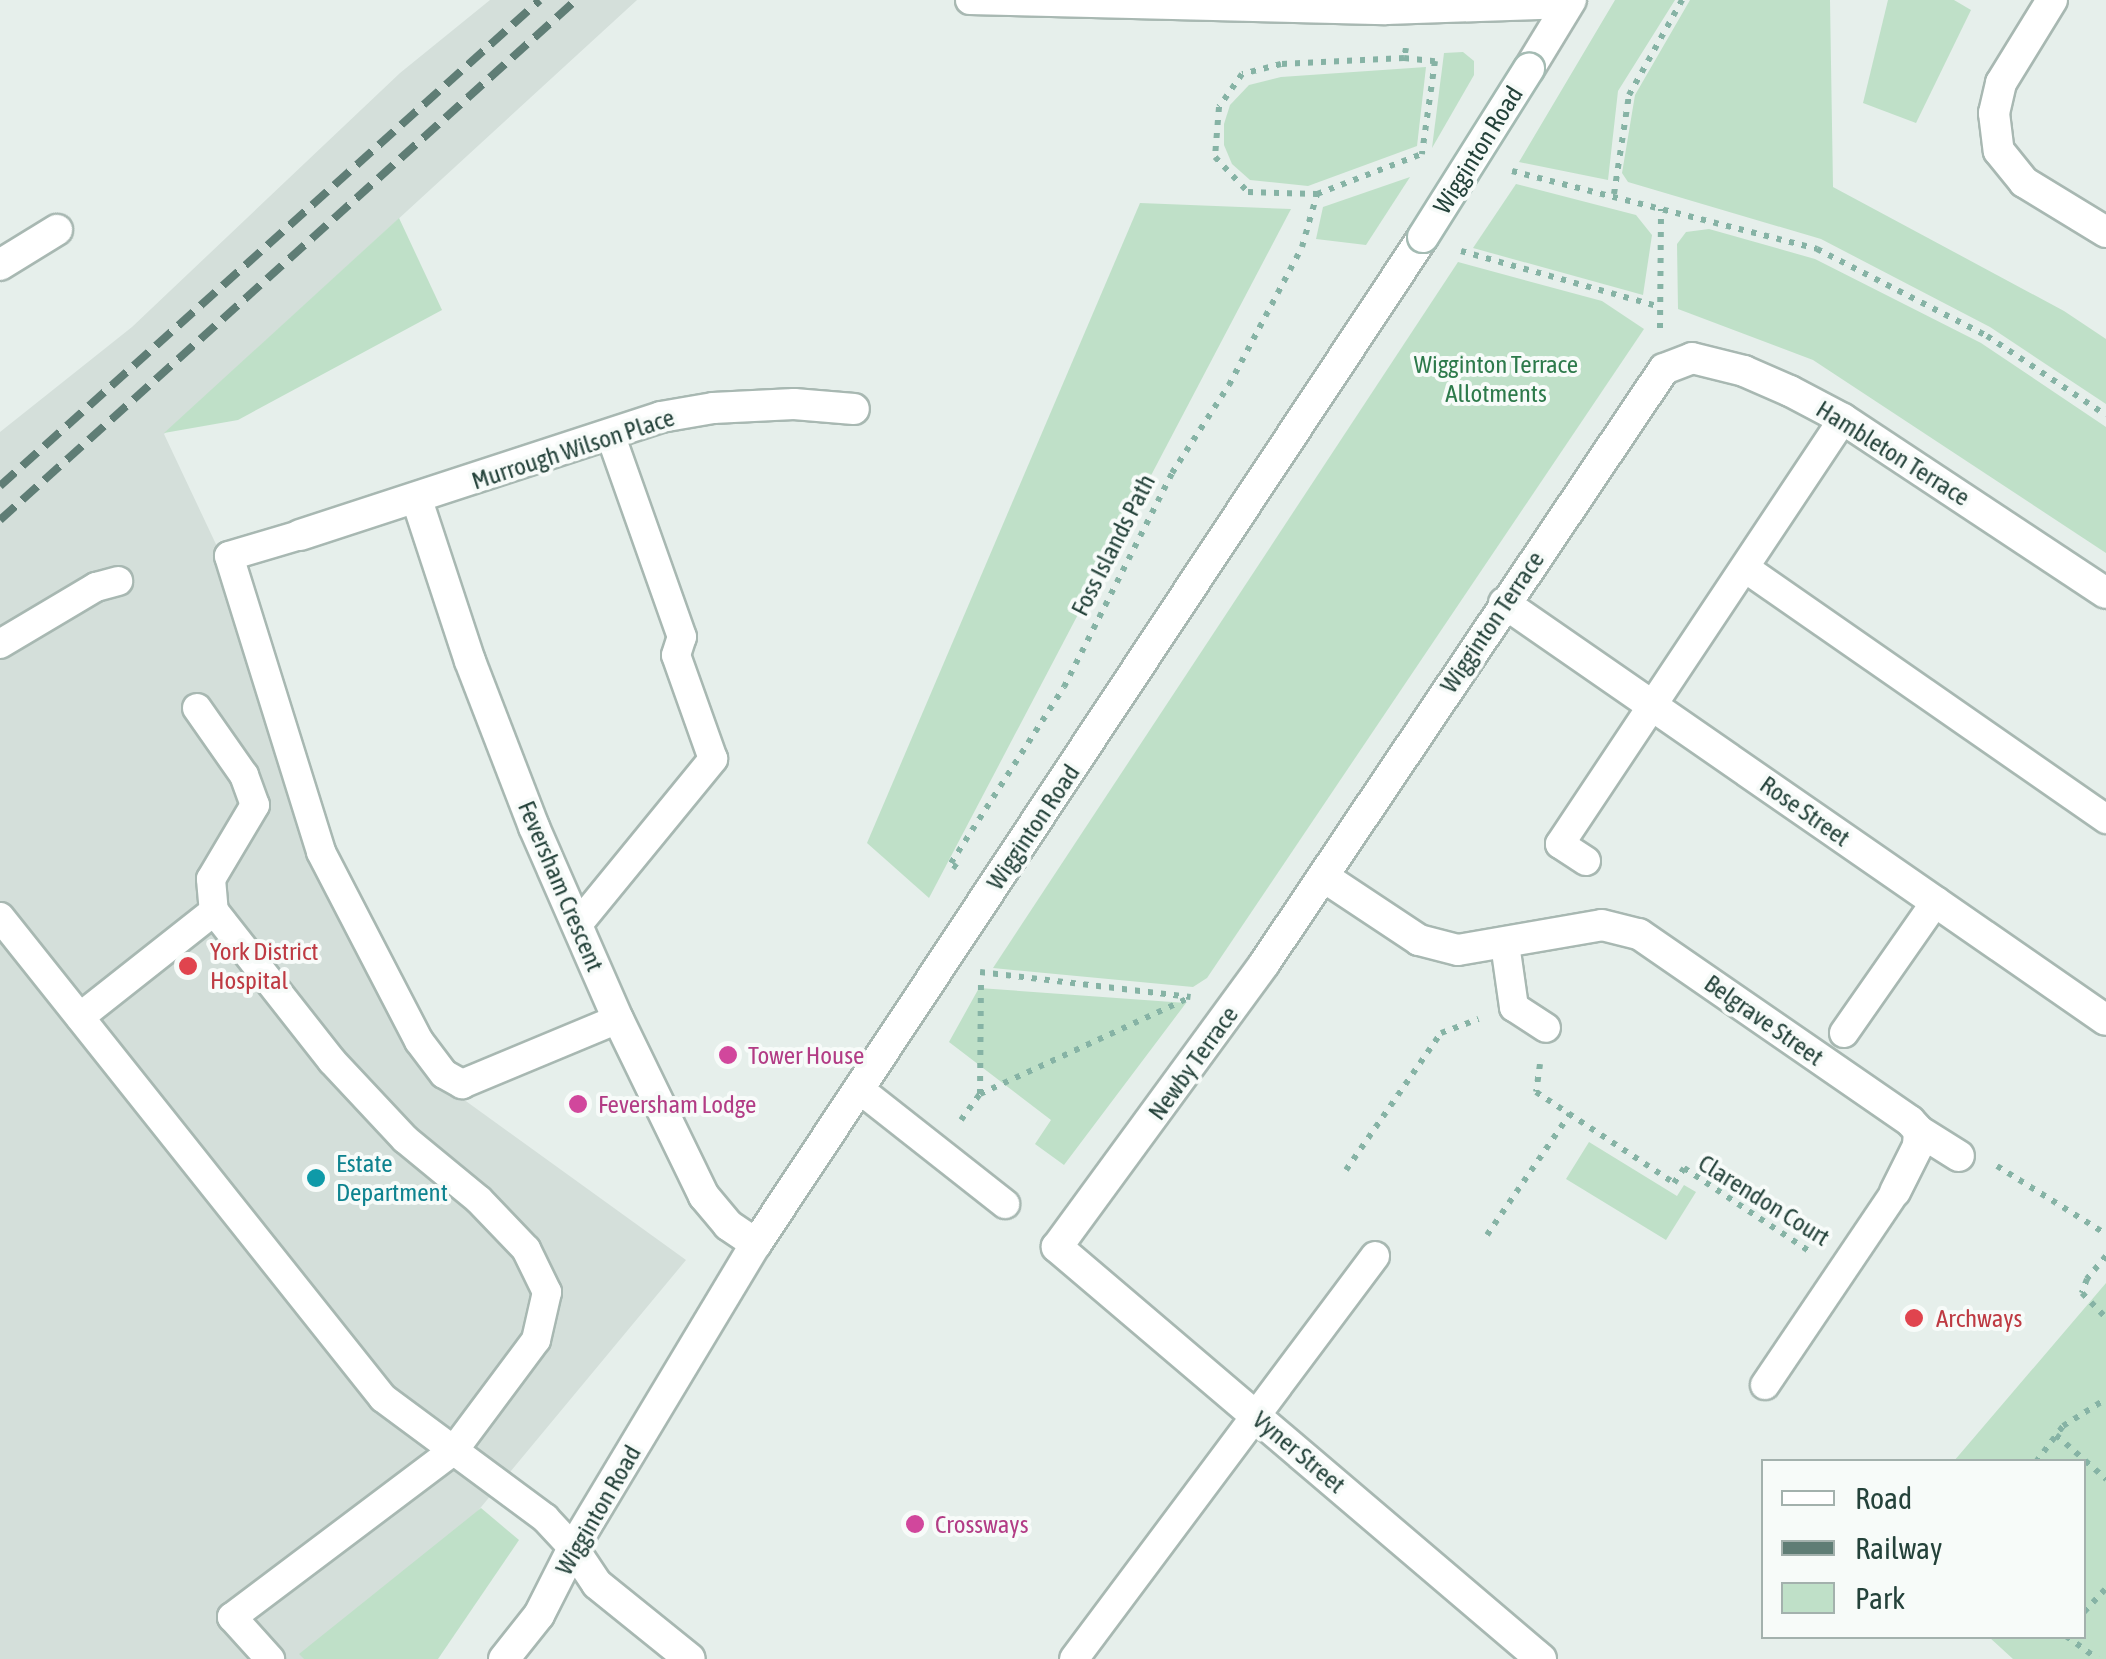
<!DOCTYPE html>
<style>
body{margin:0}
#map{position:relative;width:2106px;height:1659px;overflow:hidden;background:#e6efeb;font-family:"Asap Condensed",sans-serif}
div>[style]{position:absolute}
.built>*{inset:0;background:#d4dfda}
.green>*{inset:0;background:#bfe0c8}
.path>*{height:6px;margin-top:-3px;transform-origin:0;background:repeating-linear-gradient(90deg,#86b3a5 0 5px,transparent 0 13px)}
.roads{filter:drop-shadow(2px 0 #a8b8b2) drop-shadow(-2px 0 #a8b8b2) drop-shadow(0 2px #a8b8b2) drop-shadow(0 -2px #a8b8b2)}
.lane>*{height:28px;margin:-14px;padding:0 14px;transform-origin:14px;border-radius:14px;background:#fff}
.street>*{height:30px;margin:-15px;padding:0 15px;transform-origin:15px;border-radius:15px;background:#fff}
.secondary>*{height:30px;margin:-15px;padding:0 15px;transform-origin:15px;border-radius:15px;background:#fff}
.rail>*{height:8px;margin-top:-4px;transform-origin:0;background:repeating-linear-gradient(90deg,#5f7d75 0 20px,transparent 0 30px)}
.bridges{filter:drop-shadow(2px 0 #a4bbb3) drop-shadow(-2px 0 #a4bbb3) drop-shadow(0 2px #a4bbb3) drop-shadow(0 -2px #a4bbb3)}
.secondary-bridge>*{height:30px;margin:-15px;padding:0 15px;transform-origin:15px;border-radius:15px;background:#fff}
.dots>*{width:28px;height:28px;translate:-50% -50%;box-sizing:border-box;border:5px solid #f7fbf9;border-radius:50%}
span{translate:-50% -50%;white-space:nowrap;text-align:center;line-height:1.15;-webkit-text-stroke:8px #f7fbf9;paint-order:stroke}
.street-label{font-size:25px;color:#24423a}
.park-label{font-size:25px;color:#2d7a4b}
.health-label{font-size:25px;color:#be3a42}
.left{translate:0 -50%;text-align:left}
.hotel-label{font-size:25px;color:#b23c85}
.culture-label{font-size:25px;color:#0d838f}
.legend{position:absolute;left:1761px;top:1459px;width:325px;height:180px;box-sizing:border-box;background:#f7fbf9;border:2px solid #a3b1ad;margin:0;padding:12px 18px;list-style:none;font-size:30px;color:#24423a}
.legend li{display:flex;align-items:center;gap:20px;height:50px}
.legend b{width:50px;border:2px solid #a3b1ad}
</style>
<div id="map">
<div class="built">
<i style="clip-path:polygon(490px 0,637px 0,164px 434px,222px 557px,316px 854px,434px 1078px,686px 1260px,355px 1659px,0 1659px,0 432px,132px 327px,400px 73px)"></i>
</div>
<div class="green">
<i style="clip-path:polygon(1615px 0,1675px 0,1618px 91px,1608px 180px,1519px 162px)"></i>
<i style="clip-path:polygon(1690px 0,1830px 0,1833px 187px,2064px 311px,2106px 339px,2106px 404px,1990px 327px,1821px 239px,1628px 182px,1622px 173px,1635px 95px)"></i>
<i style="clip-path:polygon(1888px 0,1954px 0,1971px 10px,1916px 123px,1863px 103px)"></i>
<i style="clip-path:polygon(1463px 52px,1474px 61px,1474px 75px,1432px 148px,1444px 53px)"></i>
<i style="clip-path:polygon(1426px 67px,1417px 146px,1308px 186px,1250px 180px,1232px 164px,1224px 145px,1224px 124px,1230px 105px,1249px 85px,1281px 77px)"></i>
<i style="clip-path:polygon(1410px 177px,1366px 245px,1316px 239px,1323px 207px)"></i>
<i style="clip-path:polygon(1516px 184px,1636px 215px,1652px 235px,1643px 295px,1473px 248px)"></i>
<i style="clip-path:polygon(1140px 203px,1291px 209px,929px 898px,867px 843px)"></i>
<i style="clip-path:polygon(399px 218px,442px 310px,238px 420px,164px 433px)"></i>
<i style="clip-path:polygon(1709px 229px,1815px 259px,1981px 343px,2106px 427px,2106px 553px,1813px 360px,1678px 309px,1677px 244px,1686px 232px)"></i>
<i style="clip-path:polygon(1458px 262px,1602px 301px,1644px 329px,1207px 978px,1193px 987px,993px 968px)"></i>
<i style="clip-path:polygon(979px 988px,1186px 1003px,1064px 1165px,1035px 1144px,1051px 1120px,949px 1042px)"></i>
<i style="clip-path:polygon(1589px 1142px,1677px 1196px,1684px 1185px,1696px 1192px,1666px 1240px,1566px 1179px)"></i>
<i style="clip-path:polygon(2106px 1283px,2106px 1659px,2013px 1659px,1989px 1637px,2084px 1636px,2084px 1462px,1954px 1461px)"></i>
<i style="clip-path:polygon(481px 1508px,519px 1540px,438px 1659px,304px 1659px,299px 1654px)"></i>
</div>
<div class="path">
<i style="left:1406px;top:48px;width:10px;rotate:101deg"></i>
<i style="left:1404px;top:58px;width:123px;rotate:177.2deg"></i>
<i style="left:1281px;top:64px;width:40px;rotate:165.6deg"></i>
<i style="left:1242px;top:74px;width:40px;rotate:124.9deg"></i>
<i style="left:1219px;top:107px;width:50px;rotate:94.6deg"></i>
<i style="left:1215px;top:157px;width:48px;rotate:46.7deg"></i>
<i style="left:1248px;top:192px;width:69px;rotate:1.7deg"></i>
<i style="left:1317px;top:194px;width:112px;rotate:-20.9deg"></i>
<i style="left:1404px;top:58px;width:31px;rotate:6deg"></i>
<i style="left:1435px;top:61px;width:94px;rotate:98deg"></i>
<i style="left:1512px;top:171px;width:315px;rotate:14.3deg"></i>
<i style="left:1817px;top:249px;width:191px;rotate:27.1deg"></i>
<i style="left:1987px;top:336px;width:143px;rotate:33.6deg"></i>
<i style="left:1614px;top:194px;width:100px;rotate:-81.4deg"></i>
<i style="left:1629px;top:95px;width:109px;rotate:-60.8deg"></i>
<i style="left:1461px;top:251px;width:204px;rotate:15.7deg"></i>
<i style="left:1660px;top:328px;width:119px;rotate:-89.5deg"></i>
<i style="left:957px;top:868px;width:8px;rotate:-140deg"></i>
<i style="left:951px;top:863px;width:209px;rotate:-57.3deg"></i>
<i style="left:1064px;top:687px;width:240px;rotate:-63.2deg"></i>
<i style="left:1172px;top:473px;width:105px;rotate:-57.1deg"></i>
<i style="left:1229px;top:385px;width:156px;rotate:-62.1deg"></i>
<i style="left:1302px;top:247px;width:55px;rotate:-74.2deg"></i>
<i style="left:980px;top:972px;width:212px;rotate:6.8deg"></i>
<i style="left:1540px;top:1064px;width:28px;rotate:98deg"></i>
<i style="left:1536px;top:1092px;width:165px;rotate:33.4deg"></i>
<i style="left:1674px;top:1183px;width:18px;rotate:-56deg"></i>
<i style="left:1684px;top:1168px;width:150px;rotate:33.6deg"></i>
<i style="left:980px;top:1094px;width:113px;rotate:-89.5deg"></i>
<i style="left:961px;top:1120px;width:32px;rotate:-54deg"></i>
<i style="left:980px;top:1094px;width:230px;rotate:-24.7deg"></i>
<i style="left:1997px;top:1166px;width:128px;rotate:32deg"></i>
<i style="left:1346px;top:1170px;width:167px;rotate:-55.3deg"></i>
<i style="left:1441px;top:1033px;width:40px;rotate:-20.2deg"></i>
<i style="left:1487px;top:1235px;width:147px;rotate:-55.6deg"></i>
<i style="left:2106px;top:1256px;width:30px;rotate:130deg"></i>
<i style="left:2087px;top:1279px;width:15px;rotate:110deg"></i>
<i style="left:2082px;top:1293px;width:35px;rotate:46deg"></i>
<i style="left:2056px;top:1435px;width:67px;rotate:41.3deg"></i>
<i style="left:2036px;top:1462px;width:45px;rotate:-53.1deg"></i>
<i style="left:2063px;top:1426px;width:51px;rotate:-32.1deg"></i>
<i style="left:2084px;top:1612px;width:33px;rotate:-47deg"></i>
<i style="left:2066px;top:1636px;width:39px;rotate:36deg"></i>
</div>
<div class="roads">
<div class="lane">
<i style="left:970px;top:0;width:416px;rotate:1.4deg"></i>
<i style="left:1386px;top:10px;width:183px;rotate:-1.9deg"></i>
<i style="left:300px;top:535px;width:74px;rotate:163.5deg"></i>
<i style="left:229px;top:556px;width:310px;rotate:72.7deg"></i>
<i style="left:321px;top:852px;width:213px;rotate:62.6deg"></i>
<i style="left:419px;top:1041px;width:41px;rotate:52.9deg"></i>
<i style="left:444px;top:1074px;width:21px;rotate:29deg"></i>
<i style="left:462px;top:1084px;width:169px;rotate:-22.6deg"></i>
<i style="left:1745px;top:568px;width:440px;rotate:34.8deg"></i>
<i style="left:0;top:644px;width:112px;rotate:-30.7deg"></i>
<i style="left:96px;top:587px;width:23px;rotate:-15deg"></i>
<i style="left:197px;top:708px;width:82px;rotate:55deg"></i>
<i style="left:244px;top:775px;width:32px;rotate:70deg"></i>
<i style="left:255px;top:805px;width:86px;rotate:120.7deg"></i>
<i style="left:211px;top:879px;width:32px;rotate:85deg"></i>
<i style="left:1586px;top:861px;width:31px;rotate:-147deg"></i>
<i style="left:1560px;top:844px;width:511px;rotate:-56.34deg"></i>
<i style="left:0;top:917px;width:615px;rotate:51.47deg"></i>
<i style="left:383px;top:1398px;width:202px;rotate:36.5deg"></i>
<i style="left:545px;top:1518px;width:41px;rotate:47deg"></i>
<i style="left:579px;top:923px;width:212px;rotate:-50.7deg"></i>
<i style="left:713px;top:759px;width:110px;rotate:-109.6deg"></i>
<i style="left:676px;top:655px;width:19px;rotate:-72deg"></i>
<i style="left:682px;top:637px;width:215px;rotate:-109.5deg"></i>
<i style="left:1505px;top:944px;width:64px;rotate:81.9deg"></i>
<i style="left:1514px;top:1007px;width:38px;rotate:33deg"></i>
<i style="left:80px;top:1017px;width:171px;rotate:-38.3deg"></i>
<i style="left:214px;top:911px;width:191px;rotate:51.8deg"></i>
<i style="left:332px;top:1061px;width:107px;rotate:46.9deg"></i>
<i style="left:405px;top:1139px;width:96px;rotate:39.5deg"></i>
<i style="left:479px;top:1200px;width:68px;rotate:46.2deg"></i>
<i style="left:526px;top:1249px;width:48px;rotate:64deg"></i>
<i style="left:547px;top:1292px;width:49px;rotate:102.9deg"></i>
<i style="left:536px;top:1340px;width:137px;rotate:126.7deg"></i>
<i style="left:454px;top:1450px;width:278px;rotate:143deg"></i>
<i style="left:232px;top:1617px;width:57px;rotate:47.9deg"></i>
<i style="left:1844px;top:1033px;width:161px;rotate:-55.1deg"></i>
<i style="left:859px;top:1089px;width:186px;rotate:38.2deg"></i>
<i style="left:1765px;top:1385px;width:233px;rotate:-56deg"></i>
<i style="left:1074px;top:1659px;width:503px;rotate:-53.24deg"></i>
</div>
<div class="street">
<i style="left:2052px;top:0;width:97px;rotate:121.6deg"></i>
<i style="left:2001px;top:83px;width:31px;rotate:103deg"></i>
<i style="left:1994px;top:113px;width:38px;rotate:83deg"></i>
<i style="left:1999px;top:151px;width:40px;rotate:51deg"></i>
<i style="left:2024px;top:182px;width:96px;rotate:31.4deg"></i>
<i style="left:0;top:265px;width:67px;rotate:-31.6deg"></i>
<i style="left:417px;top:500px;width:169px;rotate:71.8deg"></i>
<i style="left:470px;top:661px;width:178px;rotate:68.9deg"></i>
<i style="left:534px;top:827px;width:210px;rotate:66.4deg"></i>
<i style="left:618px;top:1019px;width:197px;rotate:64.1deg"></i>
<i style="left:704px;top:1196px;width:38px;rotate:50deg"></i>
<i style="left:728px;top:1225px;width:34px;rotate:34deg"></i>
<i style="left:300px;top:535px;width:380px;rotate:-18.1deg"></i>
<i style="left:661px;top:417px;width:53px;rotate:-9.8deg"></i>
<i style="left:713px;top:408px;width:81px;rotate:-2.8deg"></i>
<i style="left:794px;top:404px;width:60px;rotate:4.8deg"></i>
<i style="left:1504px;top:603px;width:732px;rotate:34.71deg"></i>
<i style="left:1324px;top:877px;width:114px;rotate:33.6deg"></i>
<i style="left:1419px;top:940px;width:40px;rotate:14.4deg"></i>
<i style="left:1458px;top:950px;width:146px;rotate:-9.8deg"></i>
<i style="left:1602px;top:925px;width:38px;rotate:14deg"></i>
<i style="left:1639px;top:934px;width:329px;rotate:34.6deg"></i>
<i style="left:1910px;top:1121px;width:13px;rotate:48deg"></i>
<i style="left:1919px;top:1131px;width:15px;rotate:94deg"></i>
<i style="left:1918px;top:1146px;width:51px;rotate:116.6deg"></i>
<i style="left:1919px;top:1131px;width:47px;rotate:32deg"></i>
<i style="left:573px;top:1548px;width:43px;rotate:56.3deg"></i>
<i style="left:597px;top:1584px;width:119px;rotate:38.9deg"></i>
<i style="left:1541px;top:1659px;width:636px;rotate:-139.59deg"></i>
<i style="left:1057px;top:1247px;width:351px;rotate:-53.8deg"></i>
<i style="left:1264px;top:964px;width:717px;rotate:-56.09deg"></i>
<i style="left:1664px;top:369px;width:30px;rotate:-21deg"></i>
<i style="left:1692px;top:358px;width:54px;rotate:14deg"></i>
<i style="left:1744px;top:371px;width:50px;rotate:23.5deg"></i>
<i style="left:1790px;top:391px;width:60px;rotate:27.8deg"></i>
<i style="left:1843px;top:419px;width:315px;rotate:33.5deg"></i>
</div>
<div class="secondary">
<i style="left:1529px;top:69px;width:81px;rotate:-58.7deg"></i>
<i style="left:504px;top:1659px;width:56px;rotate:-51.5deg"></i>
<i style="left:539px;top:1615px;width:75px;rotate:-63.1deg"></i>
<i style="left:573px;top:1548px;width:355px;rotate:-59deg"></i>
<i style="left:756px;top:1244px;width:1208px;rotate:-56.48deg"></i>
</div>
</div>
<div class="rail">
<i style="left:0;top:486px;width:726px;rotate:-41.99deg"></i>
<i style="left:0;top:520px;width:776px;rotate:-42.08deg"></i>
</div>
<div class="bridges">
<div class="secondary-bridge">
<i style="left:1423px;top:237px;width:199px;rotate:-57.8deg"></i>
</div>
</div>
<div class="dots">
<i style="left:188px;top:966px;background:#e0444e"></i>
<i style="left:728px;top:1055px;background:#d1479c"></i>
<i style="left:578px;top:1104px;background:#d1479c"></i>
<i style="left:316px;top:1178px;background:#0f9aa8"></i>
<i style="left:1914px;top:1318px;background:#e0444e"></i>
<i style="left:915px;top:1524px;background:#d1479c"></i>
</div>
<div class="street-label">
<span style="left:1478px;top:150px;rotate:-58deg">Wigginton Road</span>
<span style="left:573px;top:449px;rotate:-18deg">Murrough Wilson Place</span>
<span style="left:1893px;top:453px;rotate:32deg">Hambleton Terrace</span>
<span style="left:1113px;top:545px;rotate:-63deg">Foss Islands Path</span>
<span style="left:1492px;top:622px;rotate:-56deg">Wigginton Terrace</span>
<span style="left:1805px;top:811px;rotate:35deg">Rose Street</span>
<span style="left:1033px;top:827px;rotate:-56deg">Wigginton Road</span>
<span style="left:561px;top:886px;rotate:67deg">Feversham Crescent</span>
<span style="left:1764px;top:1020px;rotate:35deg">Belgrave Street</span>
<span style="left:1193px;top:1063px;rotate:-54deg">Newby Terrace</span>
<span style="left:1764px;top:1200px;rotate:32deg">Clarendon Court</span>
<span style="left:1299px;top:1452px;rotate:40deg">Vyner Street</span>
<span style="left:598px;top:1510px;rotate:-60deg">Wigginton Road</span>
</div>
<div class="park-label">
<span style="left:1496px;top:379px">Wigginton Terrace<br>Allotments</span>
</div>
<div class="health-label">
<span class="left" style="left:210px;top:966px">York District<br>Hospital</span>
<span class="left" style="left:1936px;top:1318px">Archways</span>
</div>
<div class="hotel-label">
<span class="left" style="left:748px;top:1055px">Tower House</span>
<span class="left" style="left:598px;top:1104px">Feversham Lodge</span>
<span class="left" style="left:935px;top:1524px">Crossways</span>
</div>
<div class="culture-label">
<span class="left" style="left:336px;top:1178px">Estate<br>Department</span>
</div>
<ul class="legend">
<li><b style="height:12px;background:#fff"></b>Road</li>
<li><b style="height:12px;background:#5f7d75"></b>Railway</li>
<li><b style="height:28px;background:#bfe0c8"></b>Park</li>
</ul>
</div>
